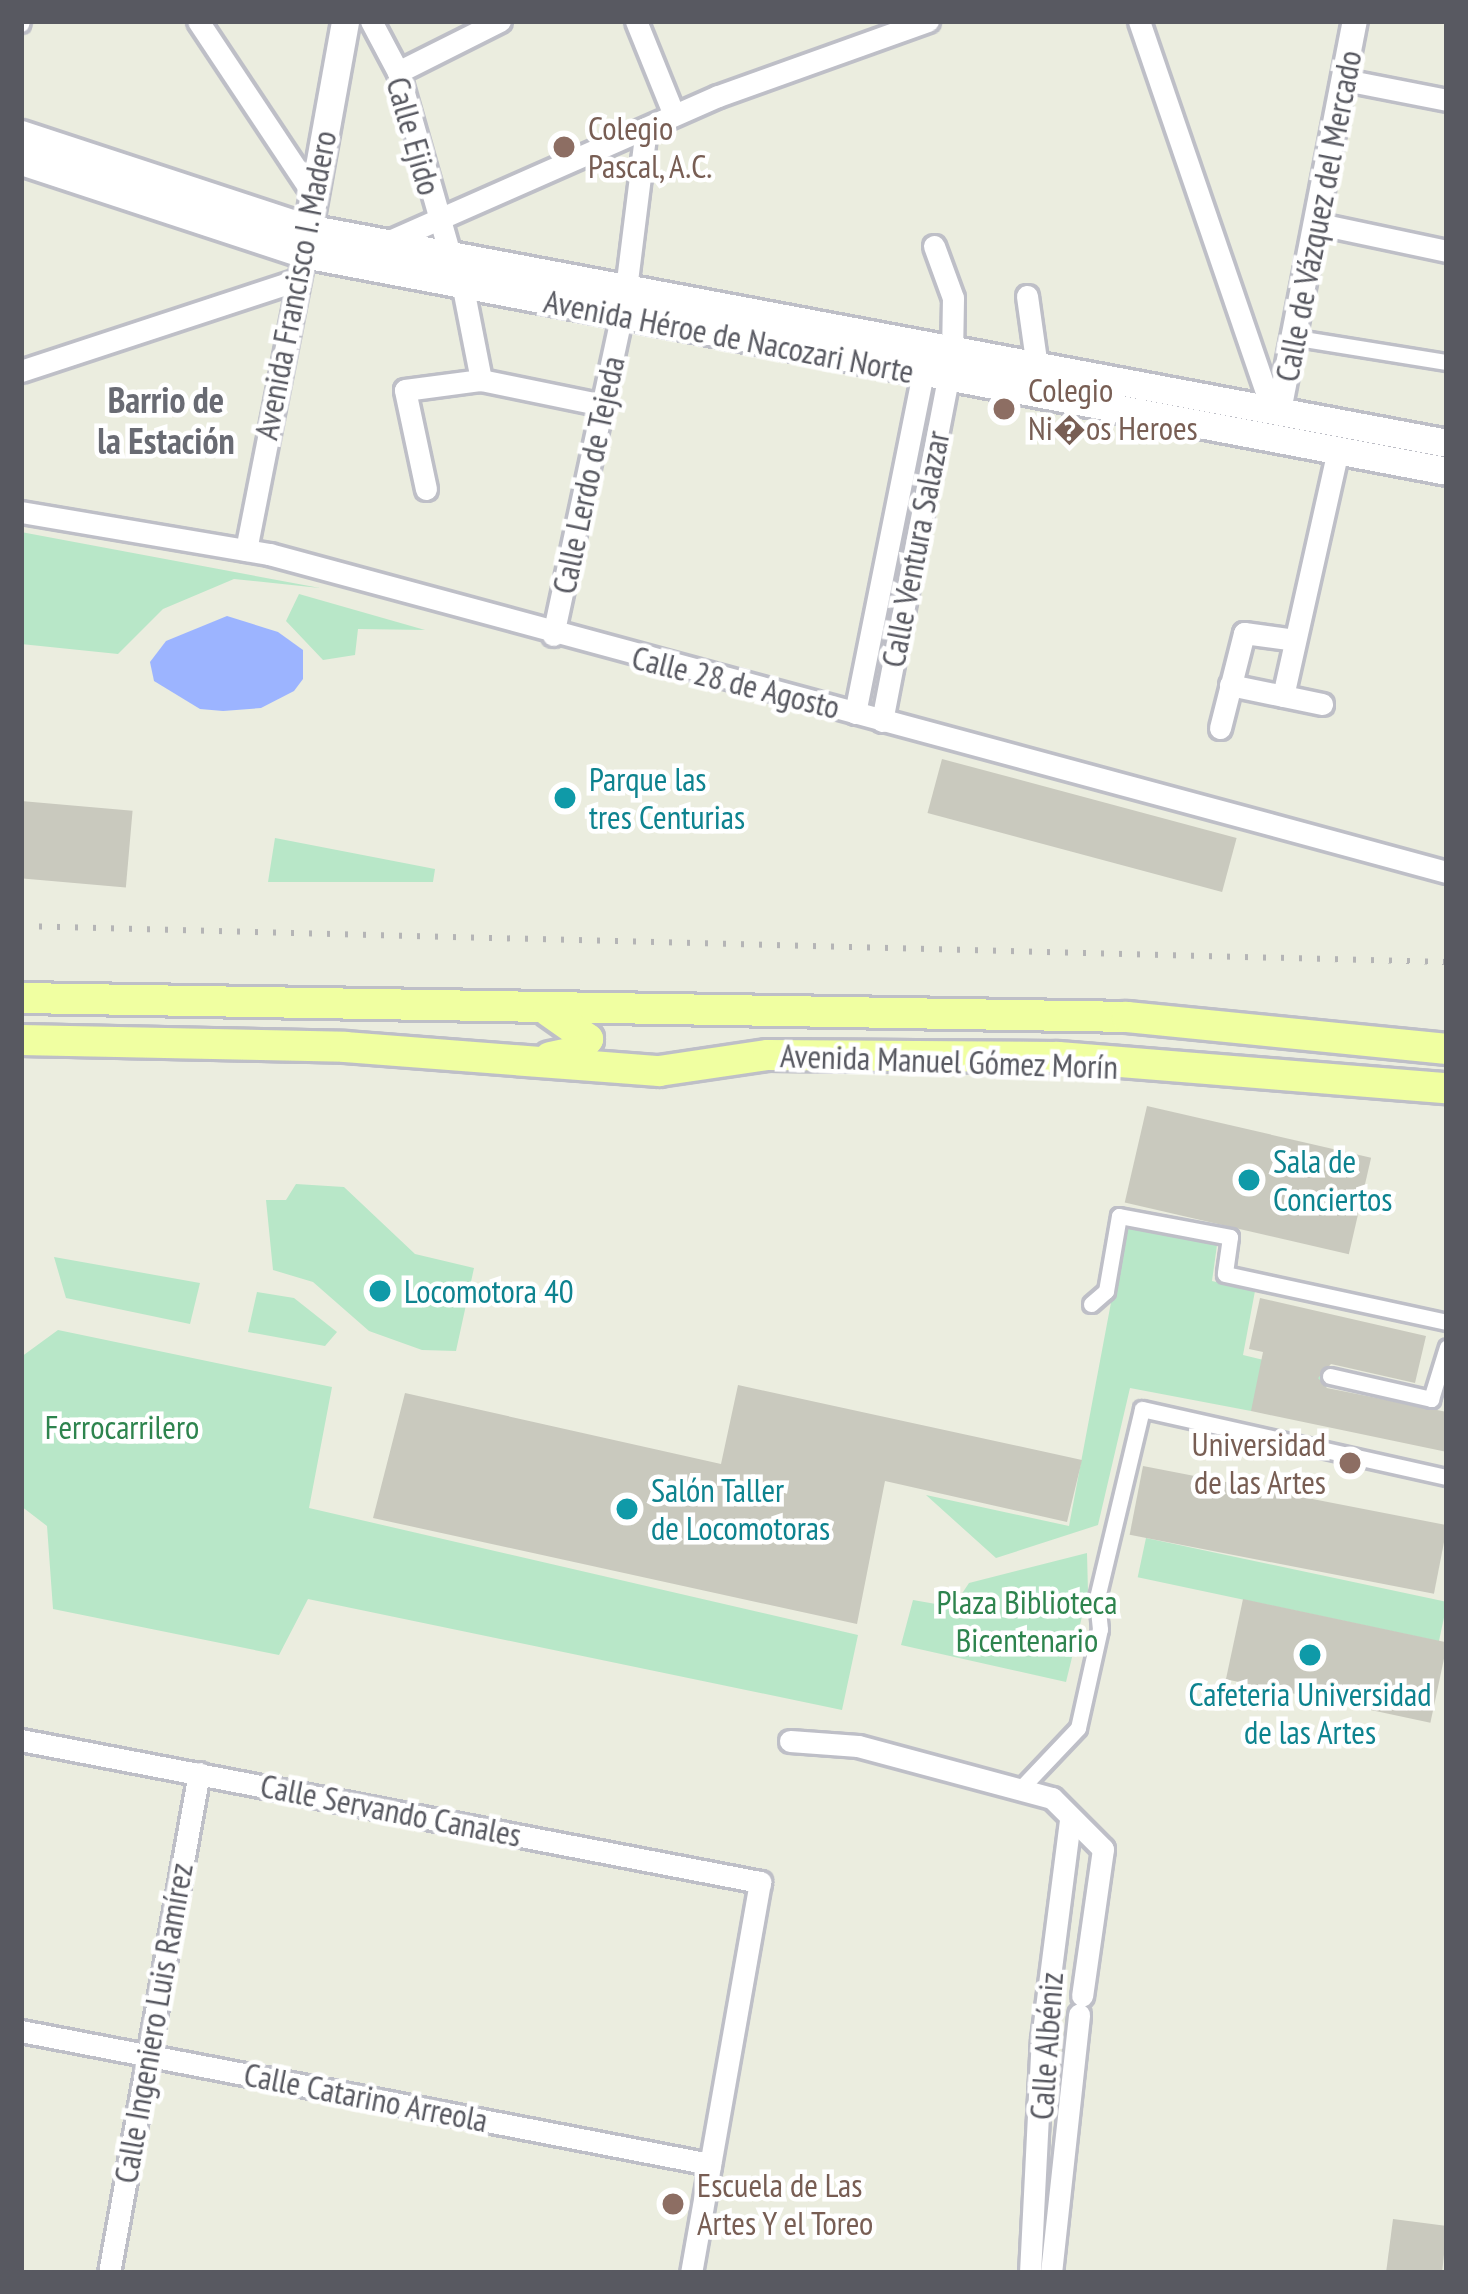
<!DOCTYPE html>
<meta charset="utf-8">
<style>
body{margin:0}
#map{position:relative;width:1468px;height:2294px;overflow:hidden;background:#ebeddf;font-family:"PT Sans Narrow",sans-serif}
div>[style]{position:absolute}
.green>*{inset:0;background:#b8e7c8;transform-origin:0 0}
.water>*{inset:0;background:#9cb4ff}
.building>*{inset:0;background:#c9c9be;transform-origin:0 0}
.roads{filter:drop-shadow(3px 0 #bebfc7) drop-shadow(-3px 0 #bebfc7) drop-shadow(0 3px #bebfc7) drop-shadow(0 -3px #bebfc7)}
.pedestrian>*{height:15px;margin:-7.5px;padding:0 7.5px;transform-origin:7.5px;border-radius:7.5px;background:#fff}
.minor>*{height:21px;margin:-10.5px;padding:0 10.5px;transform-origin:10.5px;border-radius:10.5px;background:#fff}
.tertiary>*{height:24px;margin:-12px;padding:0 12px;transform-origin:12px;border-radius:12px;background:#fff}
.secondary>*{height:27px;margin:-13.5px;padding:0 13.5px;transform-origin:13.5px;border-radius:13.5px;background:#fff}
.primary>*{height:30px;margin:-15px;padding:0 15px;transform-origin:15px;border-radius:15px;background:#f0ffa1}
.rail>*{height:6px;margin-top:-3px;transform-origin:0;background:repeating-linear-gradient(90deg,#b5b5b6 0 3px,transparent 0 18px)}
.dots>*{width:33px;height:33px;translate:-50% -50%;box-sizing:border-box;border:6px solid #fff;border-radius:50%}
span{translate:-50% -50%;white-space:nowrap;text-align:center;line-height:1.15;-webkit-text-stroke:9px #fff;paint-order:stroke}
.education-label{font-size:33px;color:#785e54}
.left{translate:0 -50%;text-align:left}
.right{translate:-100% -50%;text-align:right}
.street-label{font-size:33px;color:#585961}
.culture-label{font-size:33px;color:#0d838f}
.park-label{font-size:33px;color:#2e844e}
.neighbourhood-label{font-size:36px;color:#696b73;font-weight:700}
.frame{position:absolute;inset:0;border:24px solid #585961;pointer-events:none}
</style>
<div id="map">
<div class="green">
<i style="clip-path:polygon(21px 532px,320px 588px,234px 579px,163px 609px,118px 654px,21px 644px)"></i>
<i style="clip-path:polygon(299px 594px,425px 630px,358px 629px,355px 655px,323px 660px,286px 621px)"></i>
<i style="clip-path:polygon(275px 838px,435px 869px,433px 882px,268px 882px)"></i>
<i style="clip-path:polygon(296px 1184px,344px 1187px,415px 1254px,474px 1268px,456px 1351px,422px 1350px,369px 1331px,313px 1282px,273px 1270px,266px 1200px,286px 1200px)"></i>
<i style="clip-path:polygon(1125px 1228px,1217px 1245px,1212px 1281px,1255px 1291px,1243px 1355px,1330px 1376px,1326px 1387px,1251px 1411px,1130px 1388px,1098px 1525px,996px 1558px,926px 1495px,1069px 1526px)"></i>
<i style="clip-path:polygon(54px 1257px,200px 1283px,190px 1324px,66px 1298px)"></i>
<i style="clip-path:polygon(257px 1292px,294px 1298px,337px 1332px,325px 1346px,248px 1332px)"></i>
<i style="clip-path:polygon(58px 1330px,332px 1387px,309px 1508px,858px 1635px,842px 1710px,308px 1599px,279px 1655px,53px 1609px,47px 1526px,21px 1506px,21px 1357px)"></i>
<i style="left:1146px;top:1538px;width:308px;height:40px;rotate:12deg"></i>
<i style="clip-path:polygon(1087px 1553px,1088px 1592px,1066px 1682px,901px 1645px,913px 1600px,953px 1607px,969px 1583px)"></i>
</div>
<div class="water">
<i style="clip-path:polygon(227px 616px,278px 632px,303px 650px,303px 679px,294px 691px,261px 708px,223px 711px,200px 709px,154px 681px,150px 662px,166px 641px)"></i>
</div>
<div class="building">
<i style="left:942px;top:759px;width:305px;height:56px;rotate:15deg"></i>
<i style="left:21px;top:801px;width:112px;height:77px;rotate:5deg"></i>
<i style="left:1147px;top:1106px;width:230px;height:99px;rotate:13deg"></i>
<i style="clip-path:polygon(1260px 1298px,1426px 1336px,1415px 1383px,1331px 1364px,1318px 1378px,1327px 1388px,1447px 1412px,1447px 1452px,1251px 1411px,1263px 1352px,1249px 1349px)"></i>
<i style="clip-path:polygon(738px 1385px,1082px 1460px,1067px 1522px,885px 1481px,857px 1624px,373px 1518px,405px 1393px,721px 1464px)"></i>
<i style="left:1143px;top:1466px;width:310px;height:70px;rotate:11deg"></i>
<i style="left:1243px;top:1599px;width:209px;height:82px;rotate:12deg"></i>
<i style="clip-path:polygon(1393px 2219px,1447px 2226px,1442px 2273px,1386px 2273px)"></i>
</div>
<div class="roads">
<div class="pedestrian">
<i style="left:21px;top:24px;width:3px;rotate:-72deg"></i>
<i style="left:1298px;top:338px;width:151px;rotate:9.2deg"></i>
<i style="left:1091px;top:1304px;width:20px;rotate:-41deg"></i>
<i style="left:1106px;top:1291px;width:76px;rotate:-80.2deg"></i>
<i style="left:1119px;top:1216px;width:113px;rotate:10.7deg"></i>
<i style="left:1230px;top:1237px;width:37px;rotate:98deg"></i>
<i style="left:1225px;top:1274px;width:227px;rotate:12.2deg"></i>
<i style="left:1330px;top:1376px;width:104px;rotate:12.8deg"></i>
<i style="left:1431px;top:1399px;width:54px;rotate:-72.9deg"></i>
<i style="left:1023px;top:1786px;width:80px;rotate:-46.5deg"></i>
<i style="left:1078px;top:1728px;width:101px;rotate:-77.5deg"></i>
<i style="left:1100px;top:1629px;width:31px;rotate:-96deg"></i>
<i style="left:1097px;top:1598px;width:194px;rotate:-76.6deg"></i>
<i style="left:1142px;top:1409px;width:312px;rotate:12.6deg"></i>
</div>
<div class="minor">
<i style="left:198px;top:21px;width:208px;rotate:56.4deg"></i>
<i style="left:371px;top:21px;width:58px;rotate:62.1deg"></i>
<i style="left:398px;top:72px;width:189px;rotate:74.1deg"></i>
<i style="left:636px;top:21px;width:101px;rotate:68deg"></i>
<i style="left:1139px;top:21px;width:411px;rotate:71.1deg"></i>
<i style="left:398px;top:72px;width:114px;rotate:-26.6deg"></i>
<i style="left:1345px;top:80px;width:104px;rotate:11.1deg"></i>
<i style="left:1319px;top:224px;width:131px;rotate:11.9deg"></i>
<i style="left:387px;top:242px;width:362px;rotate:-23.8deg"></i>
<i style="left:718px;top:96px;width:223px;rotate:-19.7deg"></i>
<i style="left:934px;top:246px;width:55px;rotate:69.9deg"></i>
<i style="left:953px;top:298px;width:56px;rotate:91deg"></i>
<i style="left:463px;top:288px;width:94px;rotate:78.9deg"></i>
<i style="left:626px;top:289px;width:161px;rotate:-82.9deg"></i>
<i style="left:1027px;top:296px;width:72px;rotate:82deg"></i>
<i style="left:21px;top:371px;width:287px;rotate:-18.2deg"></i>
<i style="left:426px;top:489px;width:101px;rotate:-102deg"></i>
<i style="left:405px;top:390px;width:77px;rotate:-7.5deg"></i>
<i style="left:481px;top:380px;width:125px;rotate:11.6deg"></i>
<i style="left:21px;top:512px;width:252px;rotate:9.6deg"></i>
<i style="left:269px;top:554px;width:1220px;rotate:15.11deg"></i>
<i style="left:246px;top:550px;width:302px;rotate:-78.9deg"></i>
<i style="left:553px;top:635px;width:328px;rotate:-77.9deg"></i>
<i style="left:1230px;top:685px;width:94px;rotate:11.7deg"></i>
<i style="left:1283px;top:696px;width:252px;rotate:-77.4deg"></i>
<i style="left:855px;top:713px;width:348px;rotate:-78.7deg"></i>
<i style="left:882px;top:721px;width:349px;rotate:-79.1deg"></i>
<i style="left:1220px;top:728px;width:98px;rotate:-75.8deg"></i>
<i style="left:1244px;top:633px;width:51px;rotate:7.8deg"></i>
<i style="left:21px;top:1740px;width:753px;rotate:10.88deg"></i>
<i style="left:760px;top:1882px;width:397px;rotate:100deg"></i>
<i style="left:790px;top:1741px;width:68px;rotate:4.2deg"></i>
<i style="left:858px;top:1746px;width:201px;rotate:15deg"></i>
<i style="left:1052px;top:1798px;width:72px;rotate:45deg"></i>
<i style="left:1103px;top:1849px;width:148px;rotate:98.1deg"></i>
<i style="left:21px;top:2031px;width:702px;rotate:10.93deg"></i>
<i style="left:109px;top:2273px;width:508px;rotate:-79.8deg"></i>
<i style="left:1030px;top:2273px;width:234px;rotate:-87.1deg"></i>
<i style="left:1042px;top:2039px;width:221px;rotate:-82.7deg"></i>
<i style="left:1051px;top:2273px;width:260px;rotate:-83.8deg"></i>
</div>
<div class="tertiary">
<i style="left:1279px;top:411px;width:397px;rotate:-79deg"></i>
</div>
<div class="secondary">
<i style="left:21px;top:134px;width:301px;rotate:18.2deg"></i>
<i style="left:307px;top:228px;width:1160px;rotate:10.68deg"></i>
<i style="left:21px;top:161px;width:298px;rotate:18.2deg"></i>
<i style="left:304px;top:254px;width:1163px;rotate:10.75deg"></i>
<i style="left:305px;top:244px;width:227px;rotate:-79.8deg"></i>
</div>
<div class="primary">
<i style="left:21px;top:998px;width:1106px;rotate:0.98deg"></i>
<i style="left:1127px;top:1017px;width:322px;rotate:5.7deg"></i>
<i style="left:548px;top:1011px;width:49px;rotate:35deg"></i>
<i style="left:588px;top:1039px;width:15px;rotate:127deg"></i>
<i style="left:579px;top:1051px;width:30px;rotate:168deg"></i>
<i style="left:21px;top:1040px;width:324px;rotate:1.2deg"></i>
<i style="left:345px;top:1047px;width:315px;rotate:4.4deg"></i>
<i style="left:659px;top:1071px;width:110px;rotate:-8.4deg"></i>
<i style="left:768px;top:1055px;width:290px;rotate:0.4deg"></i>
<i style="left:1058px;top:1057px;width:390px;rotate:4.6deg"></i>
</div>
</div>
<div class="rail">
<i style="left:21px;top:926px;width:1426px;rotate:1.45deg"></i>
</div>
<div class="dots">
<i style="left:564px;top:147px;background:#8d6e63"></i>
<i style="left:1004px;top:409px;background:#8d6e63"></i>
<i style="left:565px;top:798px;background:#0f9aa8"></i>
<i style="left:1249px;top:1180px;background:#0f9aa8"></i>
<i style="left:380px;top:1291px;background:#0f9aa8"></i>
<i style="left:1350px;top:1463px;background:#8d6e63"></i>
<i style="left:627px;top:1509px;background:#0f9aa8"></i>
<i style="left:1310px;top:1655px;background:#0f9aa8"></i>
<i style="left:673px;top:2204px;background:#8d6e63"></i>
</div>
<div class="education-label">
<span class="left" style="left:588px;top:147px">Colegio<br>Pascal, A.C.</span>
<span class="left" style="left:1028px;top:409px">Colegio<br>Ni�os Heroes</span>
<span class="right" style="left:1326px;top:1463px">Universidad<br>de las Artes</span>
<span class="left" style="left:697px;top:2204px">Escuela de Las<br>Artes Y el Toreo</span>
</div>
<div class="street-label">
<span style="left:414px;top:136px;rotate:74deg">Calle Ejido</span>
<span style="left:1318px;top:216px;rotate:-79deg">Calle de Vázquez del Mercado</span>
<span style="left:295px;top:285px;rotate:-79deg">Avenida Francisco I. Madero</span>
<span style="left:729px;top:336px;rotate:11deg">Avenida Héroe de Nacozari Norte</span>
<span style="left:588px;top:475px;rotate:-78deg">Calle Lerdo de Tejeda</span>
<span style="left:915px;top:549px;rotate:-79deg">Calle Ventura Salazar</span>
<span style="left:736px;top:682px;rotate:14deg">Calle 28 de Agosto</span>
<span style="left:949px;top:1061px;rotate:2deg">Avenida Manuel Gómez Morín</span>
<span style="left:391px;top:1810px;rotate:11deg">Calle Servando Canales</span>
<span style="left:153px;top:2023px;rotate:-80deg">Calle Ingeniero Luis Ramírez</span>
<span style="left:1046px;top:2046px;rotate:-86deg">Calle Albéniz</span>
<span style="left:366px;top:2097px;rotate:11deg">Calle Catarino Arreola</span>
</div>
<div class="culture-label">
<span class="left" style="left:589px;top:798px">Parque las<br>tres Centurias</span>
<span class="left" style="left:1273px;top:1180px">Sala de<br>Conciertos</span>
<span class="left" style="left:404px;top:1291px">Locomotora 40</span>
<span class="left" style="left:651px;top:1509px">Salón Taller<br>de Locomotoras</span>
<span style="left:1310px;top:1713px">Cafeteria Universidad<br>de las Artes</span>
</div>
<div class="park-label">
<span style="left:122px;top:1427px">Ferrocarrilero</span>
<span style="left:1027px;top:1621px">Plaza Biblioteca<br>Bicentenario</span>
</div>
<div class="neighbourhood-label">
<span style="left:166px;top:420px">Barrio de<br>la Estación</span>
</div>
<div class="frame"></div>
</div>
